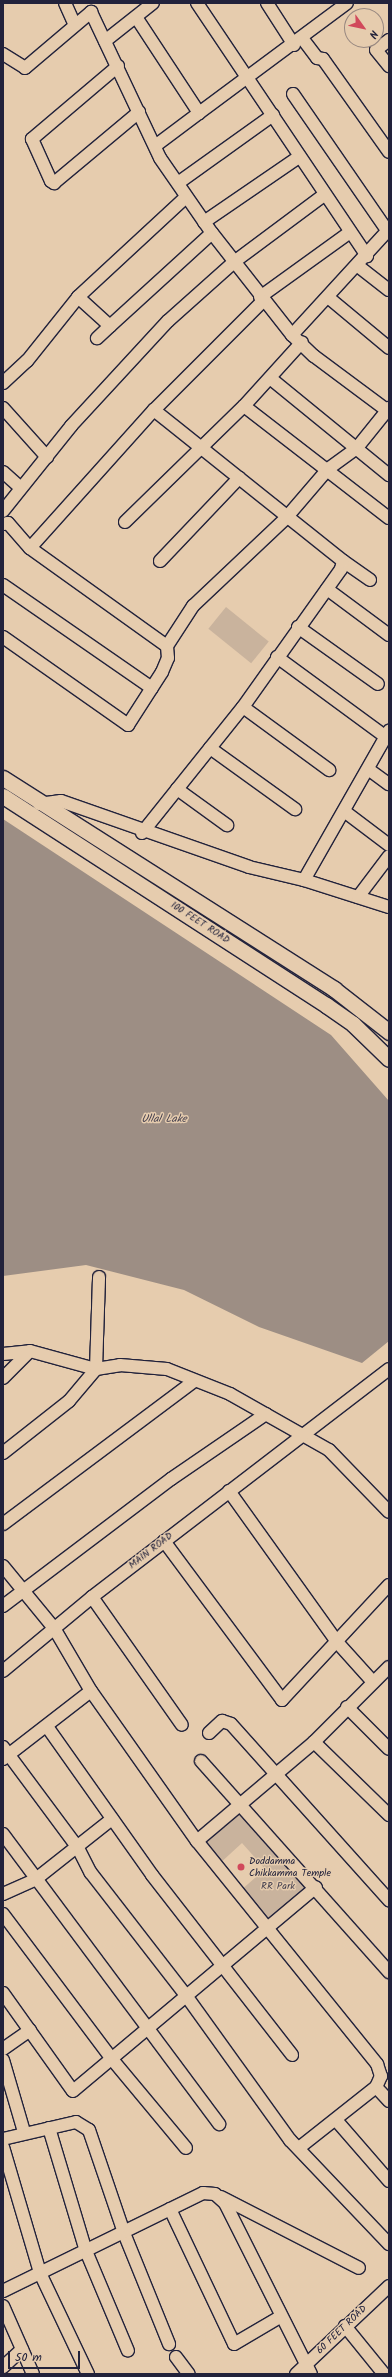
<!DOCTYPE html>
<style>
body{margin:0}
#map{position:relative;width:392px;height:2377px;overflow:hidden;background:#e6ccae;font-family:Kalam,sans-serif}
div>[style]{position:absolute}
.green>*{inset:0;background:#c9b39d;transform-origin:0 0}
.water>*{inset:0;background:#9d8e84}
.roads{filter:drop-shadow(1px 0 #22223b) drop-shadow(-1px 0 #22223b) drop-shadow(0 1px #22223b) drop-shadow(0 -1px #22223b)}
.minor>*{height:12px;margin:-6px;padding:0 6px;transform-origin:6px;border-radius:6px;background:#e6ccae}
.major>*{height:15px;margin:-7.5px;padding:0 7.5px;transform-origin:7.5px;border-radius:7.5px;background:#e6ccae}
.dots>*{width:11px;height:11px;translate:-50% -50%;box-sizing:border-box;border:2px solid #e6ccae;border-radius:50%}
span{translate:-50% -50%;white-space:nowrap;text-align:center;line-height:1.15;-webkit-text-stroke:3px #e6ccae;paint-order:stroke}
.street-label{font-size:10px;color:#22223b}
.poi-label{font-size:10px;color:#22223b}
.left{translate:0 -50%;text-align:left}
.park-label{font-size:10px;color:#433f4f}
.water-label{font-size:11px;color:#413d4d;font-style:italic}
.frame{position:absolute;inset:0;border:4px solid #22223b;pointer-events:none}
.north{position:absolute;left:344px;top:8px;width:40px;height:40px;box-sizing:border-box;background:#e6ccae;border:1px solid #988880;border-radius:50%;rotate:123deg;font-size:11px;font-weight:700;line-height:16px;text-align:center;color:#22223b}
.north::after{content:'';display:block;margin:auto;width:14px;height:18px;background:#d1495b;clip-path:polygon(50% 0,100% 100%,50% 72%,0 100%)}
.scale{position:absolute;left:8px;top:2351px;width:72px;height:18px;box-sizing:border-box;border:2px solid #22223b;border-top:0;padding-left:5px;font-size:12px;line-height:14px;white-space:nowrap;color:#22223b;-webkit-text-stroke:3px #e6ccae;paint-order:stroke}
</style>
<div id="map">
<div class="green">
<i style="left:226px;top:607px;width:55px;height:28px;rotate:39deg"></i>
<i style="clip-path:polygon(242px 1807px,311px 1889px,268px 1925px,240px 1891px,265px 1869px,242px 1843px,218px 1865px,200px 1842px)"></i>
</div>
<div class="water">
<i style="clip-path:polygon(3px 819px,331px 1035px,389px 1101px,389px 1341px,362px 1363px,259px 1327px,184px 1290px,86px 1265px,3px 1276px)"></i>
</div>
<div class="roads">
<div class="minor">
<i style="left:65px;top:3px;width:24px;rotate:66deg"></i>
<i style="left:197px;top:3px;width:305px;rotate:56.1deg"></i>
<i style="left:267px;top:3px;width:50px;rotate:57.3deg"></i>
<i style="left:136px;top:17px;width:115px;rotate:56.7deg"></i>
<i style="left:199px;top:113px;width:184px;rotate:-36.6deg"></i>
<i style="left:302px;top:38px;width:25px;rotate:53deg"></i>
<i style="left:317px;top:58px;width:6px;rotate:9deg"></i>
<i style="left:323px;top:59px;width:114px;rotate:54.6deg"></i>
<i style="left:389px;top:40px;width:16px;rotate:142deg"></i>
<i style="left:376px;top:50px;width:21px;rotate:51deg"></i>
<i style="left:105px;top:41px;width:61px;rotate:-38.4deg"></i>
<i style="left:3px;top:54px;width:26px;rotate:32deg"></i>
<i style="left:25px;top:68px;width:87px;rotate:-40.3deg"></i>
<i style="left:91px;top:12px;width:161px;rotate:64.7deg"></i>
<i style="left:160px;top:158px;width:91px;rotate:55.3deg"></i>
<i style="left:212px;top:233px;width:130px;rotate:51.9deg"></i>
<i style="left:292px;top:335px;width:30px;rotate:44deg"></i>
<i style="left:314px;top:356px;width:94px;rotate:36.7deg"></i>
<i style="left:118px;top:66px;width:113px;rotate:139.7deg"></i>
<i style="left:32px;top:139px;width:46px;rotate:65.7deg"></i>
<i style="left:51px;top:181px;width:4px;rotate:34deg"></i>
<i style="left:54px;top:183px;width:111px;rotate:-39.9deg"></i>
<i style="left:293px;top:94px;width:169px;rotate:55.4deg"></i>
<i style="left:155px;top:146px;width:55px;rotate:-36.9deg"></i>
<i style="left:178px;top:183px;width:117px;rotate:-35.6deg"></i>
<i style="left:204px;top:222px;width:115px;rotate:-34.4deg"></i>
<i style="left:358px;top:266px;width:39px;rotate:38deg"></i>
<i style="left:78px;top:297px;width:43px;rotate:42.2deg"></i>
<i style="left:110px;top:326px;width:18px;rotate:137deg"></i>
<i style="left:260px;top:297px;width:111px;rotate:-35.8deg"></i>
<i style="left:329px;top:298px;width:78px;rotate:39.8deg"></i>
<i style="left:110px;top:326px;width:138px;rotate:-42.4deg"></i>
<i style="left:292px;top:335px;width:144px;rotate:-47.5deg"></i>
<i style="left:270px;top:378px;width:154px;rotate:39.2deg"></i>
<i style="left:3px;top:383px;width:33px;rotate:-43deg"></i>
<i style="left:27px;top:361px;width:82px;rotate:-51.4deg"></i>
<i style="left:78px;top:297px;width:147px;rotate:-42.8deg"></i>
<i style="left:244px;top:406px;width:183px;rotate:37.7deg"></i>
<i style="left:3px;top:408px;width:66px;rotate:48.1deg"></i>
<i style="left:3px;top:472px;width:24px;rotate:42deg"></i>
<i style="left:3px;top:511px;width:109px;rotate:-51.3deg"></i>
<i style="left:71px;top:426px;width:143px;rotate:-47.3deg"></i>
<i style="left:168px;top:321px;width:89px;rotate:-41.8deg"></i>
<i style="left:234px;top:262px;width:112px;rotate:-36.7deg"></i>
<i style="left:125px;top:522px;width:166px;rotate:-44.3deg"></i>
<i style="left:244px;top:406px;width:86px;rotate:-47.8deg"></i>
<i style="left:3px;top:524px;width:5px;rotate:-11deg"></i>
<i style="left:8px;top:523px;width:33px;rotate:49deg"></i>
<i style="left:30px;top:548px;width:168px;rotate:35.6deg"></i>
<i style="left:30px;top:548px;width:186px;rotate:-48.1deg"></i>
<i style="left:154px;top:410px;width:154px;rotate:-45deg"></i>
<i style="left:160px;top:561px;width:115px;rotate:-46.4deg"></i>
<i style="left:343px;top:561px;width:33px;rotate:35deg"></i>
<i style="left:3px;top:585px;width:181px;rotate:34.7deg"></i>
<i style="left:327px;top:589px;width:77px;rotate:36.6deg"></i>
<i style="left:298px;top:627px;width:98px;rotate:35.5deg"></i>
<i style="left:3px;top:637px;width:153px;rotate:35.1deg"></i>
<i style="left:128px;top:725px;width:63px;rotate:-57.3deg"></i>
<i style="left:162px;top:672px;width:15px;rotate:-67deg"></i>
<i style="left:168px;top:658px;width:12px;rotate:-95deg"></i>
<i style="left:167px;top:646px;width:48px;rotate:-57deg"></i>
<i style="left:193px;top:606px;width:128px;rotate:-43.4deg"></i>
<i style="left:286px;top:518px;width:65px;rotate:-49.4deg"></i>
<i style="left:328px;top:469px;width:34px;rotate:-36deg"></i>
<i style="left:356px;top:449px;width:53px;rotate:-51.2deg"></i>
<i style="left:277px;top:657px;width:135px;rotate:36.3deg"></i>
<i style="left:243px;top:707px;width:107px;rotate:36.2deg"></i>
<i style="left:210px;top:748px;width:105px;rotate:35.7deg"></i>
<i style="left:368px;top:769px;width:26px;rotate:36deg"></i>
<i style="left:177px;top:789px;width:62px;rotate:35.8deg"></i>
<i style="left:39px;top:804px;width:22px;rotate:-8deg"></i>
<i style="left:61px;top:801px;width:199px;rotate:19.3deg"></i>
<i style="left:249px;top:867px;width:57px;rotate:13.3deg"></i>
<i style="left:304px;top:880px;width:89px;rotate:17.6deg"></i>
<i style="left:344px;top:811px;width:56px;rotate:37.1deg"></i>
<i style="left:142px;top:833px;width:161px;rotate:-51.3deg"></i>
<i style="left:243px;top:707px;width:169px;rotate:-54.6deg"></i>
<i style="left:341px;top:569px;width:8px;rotate:-76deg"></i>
<i style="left:343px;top:561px;width:242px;rotate:-141.4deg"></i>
<i style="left:304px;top:880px;width:172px;rotate:-60.3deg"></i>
<i style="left:358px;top:897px;width:51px;rotate:-52.9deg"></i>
<i style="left:3px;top:1354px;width:27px;rotate:-6deg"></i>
<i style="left:30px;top:1351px;width:68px;rotate:15.3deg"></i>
<i style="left:96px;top:1369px;width:24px;rotate:-9deg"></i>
<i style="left:120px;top:1365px;width:47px;rotate:4.9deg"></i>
<i style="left:167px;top:1369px;width:68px;rotate:21.6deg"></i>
<i style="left:230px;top:1394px;width:114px;rotate:29.5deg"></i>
<i style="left:329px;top:1450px;width:86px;rotate:45.9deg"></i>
<i style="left:3px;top:1378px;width:38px;rotate:-45deg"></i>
<i style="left:3px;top:1453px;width:84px;rotate:-38.2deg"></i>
<i style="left:69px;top:1401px;width:42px;rotate:-49.8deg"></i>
<i style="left:96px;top:1369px;width:92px;rotate:-88.1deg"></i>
<i style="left:229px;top:1491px;width:186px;rotate:54.4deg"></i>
<i style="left:337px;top:1642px;width:54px;rotate:48deg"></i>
<i style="left:3px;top:1524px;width:237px;rotate:-36.8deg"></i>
<i style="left:164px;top:1541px;width:198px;rotate:53.4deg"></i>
<i style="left:282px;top:1700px;width:157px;rotate:-47.1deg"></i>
<i style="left:3px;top:1566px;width:80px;rotate:50.6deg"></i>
<i style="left:54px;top:1628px;width:73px;rotate:59.6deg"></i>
<i style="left:91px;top:1691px;width:184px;rotate:54.8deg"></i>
<i style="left:197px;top:1841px;width:287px;rotate:51.1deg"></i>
<i style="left:377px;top:2064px;width:13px;rotate:72deg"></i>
<i style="left:381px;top:2076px;width:12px;rotate:114deg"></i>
<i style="left:376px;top:2087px;width:97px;rotate:141.7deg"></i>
<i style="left:92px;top:1597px;width:156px;rotate:54.9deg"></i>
<i style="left:3px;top:1606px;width:211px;rotate:-37.1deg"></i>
<i style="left:171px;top:1479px;width:115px;rotate:-34.4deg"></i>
<i style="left:3px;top:1671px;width:116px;rotate:-39.7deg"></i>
<i style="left:92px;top:1597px;width:374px;rotate:-37.5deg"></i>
<i style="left:347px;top:1707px;width:59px;rotate:45deg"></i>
<i style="left:48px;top:1728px;width:180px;rotate:54.7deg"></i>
<i style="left:152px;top:1875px;width:228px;rotate:52.1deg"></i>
<i style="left:209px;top:1733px;width:18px;rotate:-43deg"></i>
<i style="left:222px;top:1721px;width:9px;rotate:18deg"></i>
<i style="left:231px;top:1724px;width:237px;rotate:48.1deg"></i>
<i style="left:314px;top:1742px;width:105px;rotate:44.2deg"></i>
<i style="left:3px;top:1747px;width:126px;rotate:53.4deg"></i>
<i style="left:78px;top:1848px;width:28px;rotate:63deg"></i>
<i style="left:91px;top:1873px;width:153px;rotate:52.2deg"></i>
<i style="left:185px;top:1994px;width:180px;rotate:54.3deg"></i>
<i style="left:290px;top:2140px;width:144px;rotate:46.4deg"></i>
<i style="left:3px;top:1759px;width:111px;rotate:-37.7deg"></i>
<i style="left:201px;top:1761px;width:283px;rotate:48.3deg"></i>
<i style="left:3px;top:1834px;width:362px;rotate:53.3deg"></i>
<i style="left:197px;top:1841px;width:153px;rotate:-40.2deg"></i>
<i style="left:314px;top:1742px;width:106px;rotate:-45deg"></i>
<i style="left:3px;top:1894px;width:36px;rotate:-24deg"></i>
<i style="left:36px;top:1879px;width:97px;rotate:-38.3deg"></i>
<i style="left:3px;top:1914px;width:180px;rotate:53.1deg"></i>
<i style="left:111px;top:2058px;width:117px;rotate:50.2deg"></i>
<i style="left:3px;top:1993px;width:120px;rotate:54.5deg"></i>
<i style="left:73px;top:2091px;width:317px;rotate:-40deg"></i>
<i style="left:3px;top:2049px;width:33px;rotate:-35deg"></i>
<i style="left:3px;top:2060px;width:75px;rotate:73.7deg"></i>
<i style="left:376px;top:2087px;width:19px;rotate:47deg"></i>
<i style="left:336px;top:2120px;width:81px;rotate:49deg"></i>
<i style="left:49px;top:2128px;width:128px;rotate:73.3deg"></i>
<i style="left:86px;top:2251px;width:108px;rotate:67.2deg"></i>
<i style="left:3px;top:2139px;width:75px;rotate:-13.1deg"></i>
<i style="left:76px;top:2122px;width:15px;rotate:32deg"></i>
<i style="left:89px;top:2130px;width:109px;rotate:71.2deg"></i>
<i style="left:124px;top:2233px;width:120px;rotate:67.9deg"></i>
<i style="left:3px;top:2147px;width:131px;rotate:73.6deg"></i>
<i style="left:40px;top:2273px;width:112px;rotate:64.6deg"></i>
<i style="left:221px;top:2197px;width:155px;rotate:27.2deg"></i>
<i style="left:170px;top:2209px;width:149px;rotate:64.6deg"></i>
<i style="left:234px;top:2344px;width:53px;rotate:-30.4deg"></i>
<i style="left:3px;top:2291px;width:223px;rotate:-26.1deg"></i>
<i style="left:203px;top:2193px;width:12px;rotate:5deg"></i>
<i style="left:215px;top:2194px;width:13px;rotate:42deg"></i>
<i style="left:225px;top:2203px;width:191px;rotate:63.3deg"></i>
<i style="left:3px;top:2306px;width:74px;rotate:66.2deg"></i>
<i style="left:345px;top:2326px;width:62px;rotate:50.9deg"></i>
<i style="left:176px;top:2357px;width:21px;rotate:53deg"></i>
<i style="left:3px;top:2367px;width:26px;rotate:-43deg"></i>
<i style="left:296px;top:2374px;width:128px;rotate:-43.4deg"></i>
</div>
<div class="major">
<i style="left:3px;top:778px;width:393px;rotate:32.5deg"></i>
<i style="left:334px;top:989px;width:70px;rotate:38deg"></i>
<i style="left:3px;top:796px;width:385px;rotate:32.9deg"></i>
<i style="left:326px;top:1005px;width:33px;rotate:35deg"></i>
<i style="left:353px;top:1024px;width:50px;rotate:44.2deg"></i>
</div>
</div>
<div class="dots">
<i style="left:241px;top:1867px;background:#d1495b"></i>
</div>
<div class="street-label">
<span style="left:200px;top:923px;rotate:33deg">100 FEET ROAD</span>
<span style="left:151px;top:1551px;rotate:-38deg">MAIN ROAD</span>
<span style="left:342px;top:2330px;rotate:-44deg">60 FEET ROAD</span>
</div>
<div class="poi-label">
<span class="left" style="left:249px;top:1867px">Doddamma<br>Chikkamma Temple</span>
</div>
<div class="park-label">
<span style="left:278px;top:1887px">RR Park</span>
</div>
<div class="water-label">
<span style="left:164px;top:1119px">Ullal Lake</span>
</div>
<div class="frame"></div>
<div class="north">N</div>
<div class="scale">50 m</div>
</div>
